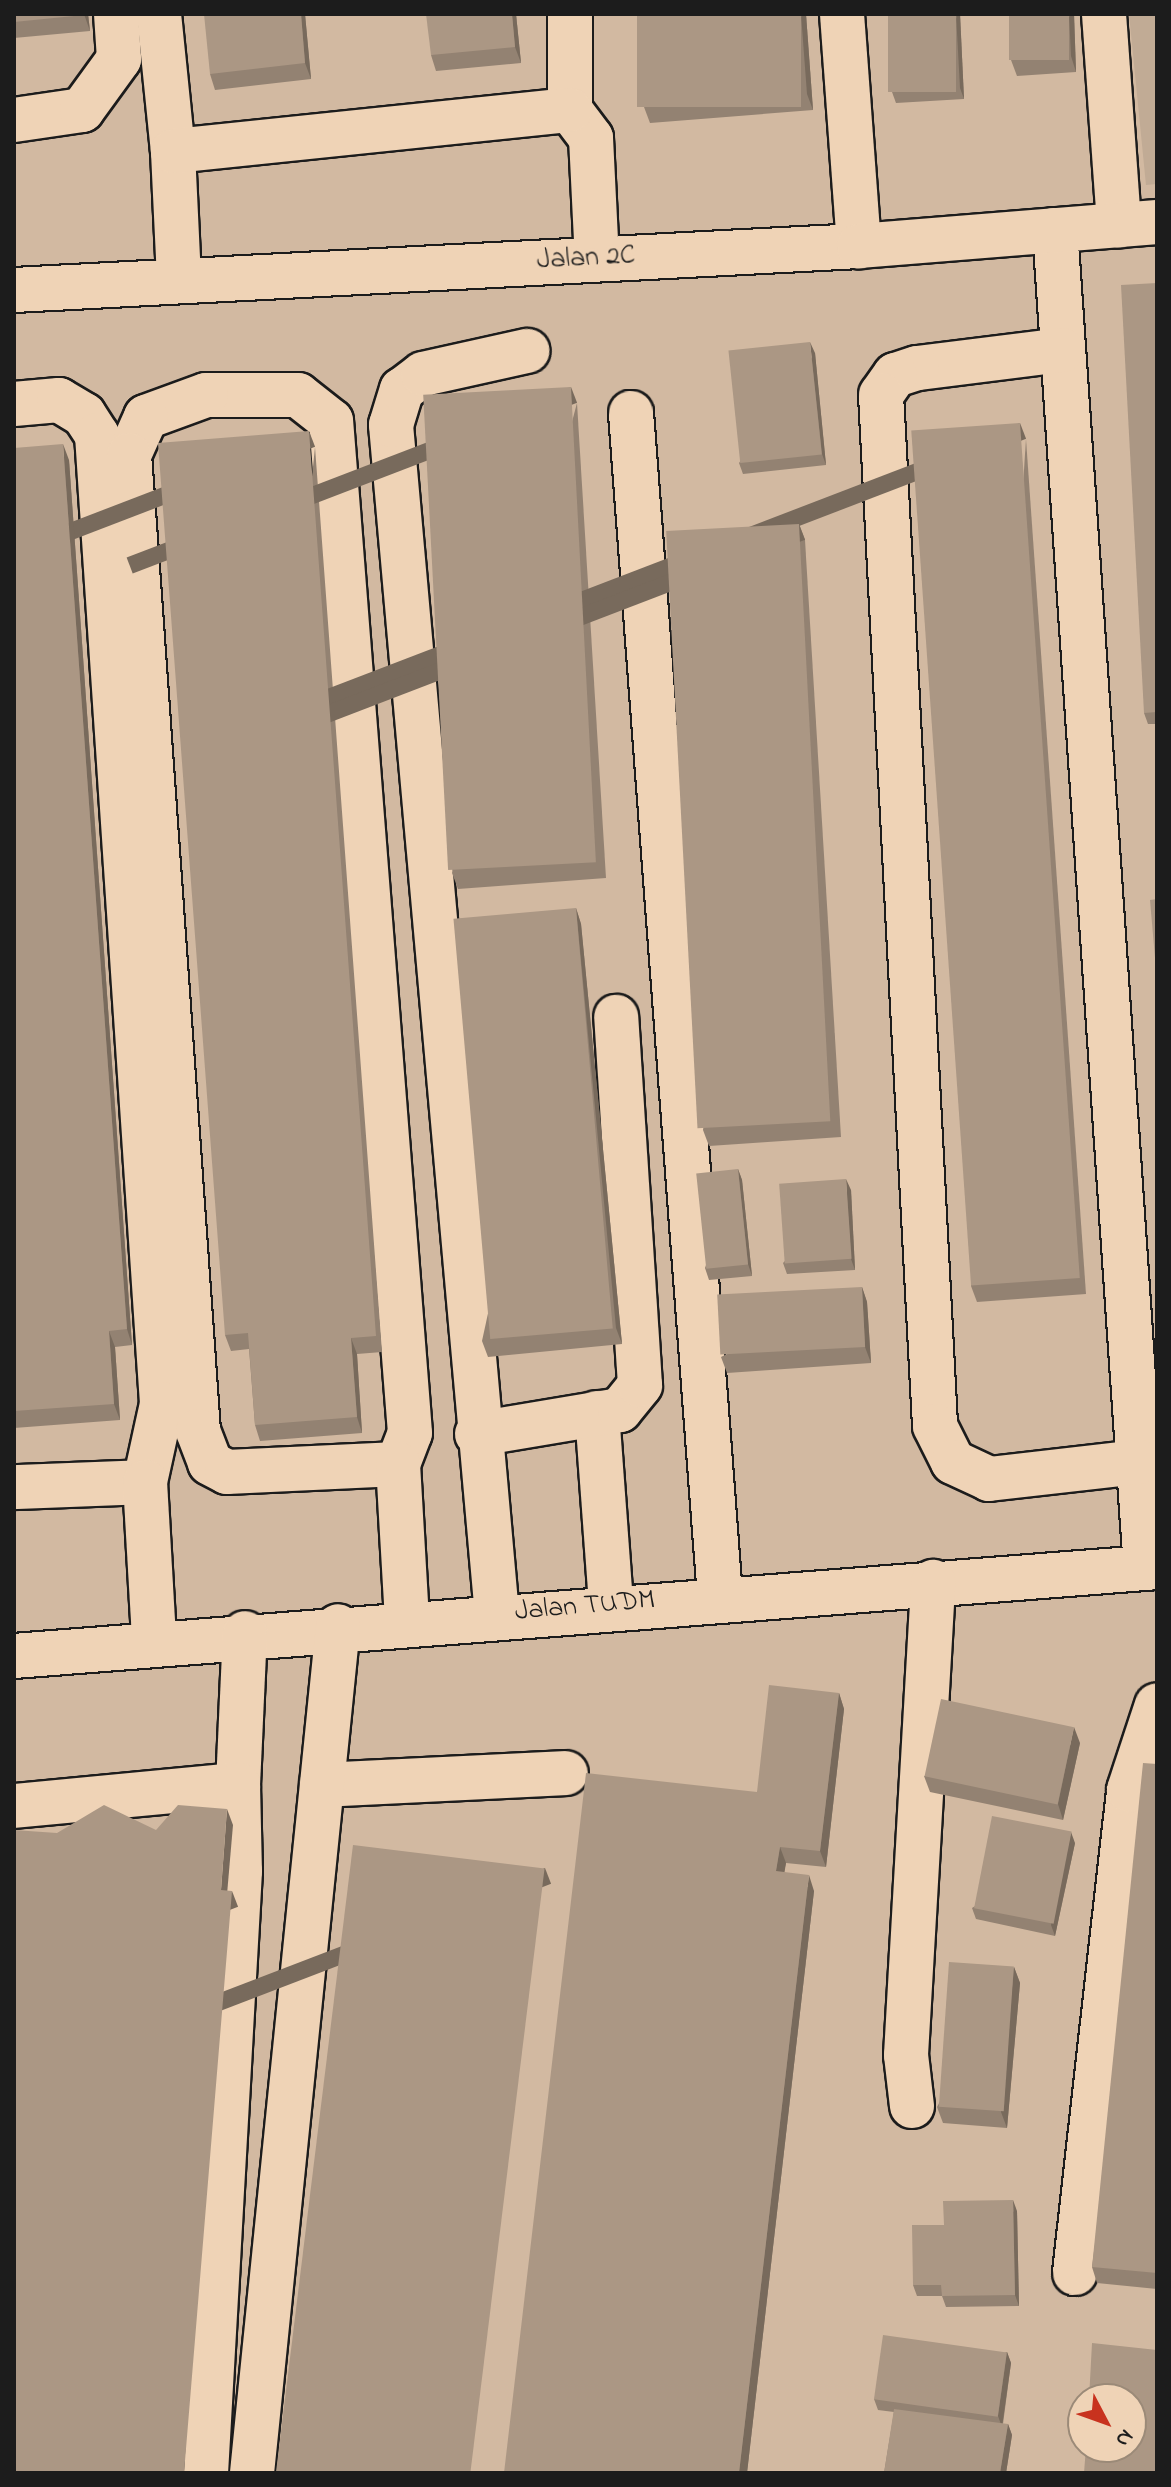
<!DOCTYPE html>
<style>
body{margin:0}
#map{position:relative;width:1171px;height:2487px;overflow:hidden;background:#e2c8ad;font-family:"Indie Flower",sans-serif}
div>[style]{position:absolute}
.built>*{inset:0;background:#d2b9a1}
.green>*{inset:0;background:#c1ab95}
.roads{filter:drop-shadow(2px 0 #1c1c1c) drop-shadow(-2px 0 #1c1c1c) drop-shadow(0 2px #1c1c1c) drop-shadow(0 -2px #1c1c1c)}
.minor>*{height:44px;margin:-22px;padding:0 22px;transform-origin:22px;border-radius:22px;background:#efd3b6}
.wall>*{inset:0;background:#938272}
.shaded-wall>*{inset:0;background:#786a5c;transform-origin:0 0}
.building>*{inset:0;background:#ab9784;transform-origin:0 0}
span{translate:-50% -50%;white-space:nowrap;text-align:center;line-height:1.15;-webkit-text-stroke:6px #efd3b6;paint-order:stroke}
.street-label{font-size:28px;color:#1c1c1c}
.frame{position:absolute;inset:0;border:16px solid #1c1c1c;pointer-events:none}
.north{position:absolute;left:1067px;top:2383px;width:80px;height:80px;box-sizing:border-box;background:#efd3b6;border:2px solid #9b8a78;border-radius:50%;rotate:131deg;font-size:22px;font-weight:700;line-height:32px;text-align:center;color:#1c1c1c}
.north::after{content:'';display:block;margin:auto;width:28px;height:36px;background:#c8321e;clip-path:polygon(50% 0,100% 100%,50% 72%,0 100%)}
</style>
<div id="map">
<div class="built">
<i style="clip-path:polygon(evenodd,14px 14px,1157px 14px,1157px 2473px,14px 2473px,14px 14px,1083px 2399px,1131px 2399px,1131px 2447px,1083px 2447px,1083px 2399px)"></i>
</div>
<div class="green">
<i style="clip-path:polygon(1129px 14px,1157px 14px,1157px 184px,1146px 185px)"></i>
</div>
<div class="roads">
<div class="minor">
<i style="left:159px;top:14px;width:138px;rotate:84.2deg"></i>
<i style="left:570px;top:14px;width:96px;rotate:90deg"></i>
<i style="left:570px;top:110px;width:35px;rotate:53deg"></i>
<i style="left:591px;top:138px;width:121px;rotate:87.2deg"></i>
<i style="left:842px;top:14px;width:233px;rotate:85.8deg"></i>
<i style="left:1104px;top:14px;width:212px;rotate:85.9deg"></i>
<i style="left:14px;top:120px;width:69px;rotate:-8.4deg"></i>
<i style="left:82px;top:110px;width:63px;rotate:-54deg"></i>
<i style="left:119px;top:59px;width:45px;rotate:-93.8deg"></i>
<i style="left:1055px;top:230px;width:1341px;rotate:86.11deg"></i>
<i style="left:179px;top:279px;width:128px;rotate:-92.7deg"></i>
<i style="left:173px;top:151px;width:399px;rotate:-5.9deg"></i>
<i style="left:14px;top:290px;width:846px;rotate:-2.98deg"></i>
<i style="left:859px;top:246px;width:299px;rotate:-4.6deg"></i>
<i style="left:1062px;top:350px;width:146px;rotate:172.9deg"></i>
<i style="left:917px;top:368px;width:23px;rotate:162deg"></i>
<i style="left:895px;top:375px;width:24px;rotate:125deg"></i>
<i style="left:881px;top:395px;width:1032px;rotate:87deg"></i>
<i style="left:935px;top:1426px;width:40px;rotate:63.4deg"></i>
<i style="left:953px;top:1462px;width:40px;rotate:25deg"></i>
<i style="left:989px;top:1479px;width:151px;rotate:-6.5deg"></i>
<i style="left:14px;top:404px;width:45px;rotate:-5.1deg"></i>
<i style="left:59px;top:400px;width:29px;rotate:31deg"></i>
<i style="left:84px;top:415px;width:24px;rotate:57deg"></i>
<i style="left:97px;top:435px;width:971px;rotate:86.16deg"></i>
<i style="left:162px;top:1404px;width:80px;rotate:102.3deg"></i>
<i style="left:145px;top:1482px;width:131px;rotate:177.8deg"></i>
<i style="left:631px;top:413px;width:1186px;rotate:85.7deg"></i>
<i style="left:597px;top:1413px;width:193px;rotate:85.8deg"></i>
<i style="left:477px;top:1434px;width:145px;rotate:-9.5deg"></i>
<i style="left:620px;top:1410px;width:32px;rotate:-51deg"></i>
<i style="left:640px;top:1385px;width:369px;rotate:-93.7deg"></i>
<i style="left:398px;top:1464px;width:33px;rotate:-69deg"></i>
<i style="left:410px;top:1433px;width:1015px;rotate:-94.46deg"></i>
<i style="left:331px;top:421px;width:42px;rotate:-141.8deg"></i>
<i style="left:298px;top:395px;width:92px;rotate:180deg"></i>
<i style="left:206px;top:395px;width:64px;rotate:159.9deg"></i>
<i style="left:146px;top:417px;width:42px;rotate:114.1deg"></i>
<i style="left:129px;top:455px;width:978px;rotate:85.96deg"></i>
<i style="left:198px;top:1431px;width:34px;rotate:69deg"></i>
<i style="left:210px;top:1463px;width:19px;rotate:28deg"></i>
<i style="left:227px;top:1472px;width:171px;rotate:-2.7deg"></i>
<i style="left:398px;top:1464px;width:157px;rotate:86.7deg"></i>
<i style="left:145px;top:1482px;width:158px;rotate:86.7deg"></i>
<i style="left:497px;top:1615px;width:1195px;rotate:-95.09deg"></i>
<i style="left:391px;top:425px;width:37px;rotate:-73deg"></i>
<i style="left:402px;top:390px;width:26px;rotate:-37deg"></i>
<i style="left:423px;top:374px;width:107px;rotate:-12.5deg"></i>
<i style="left:14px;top:1656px;width:1146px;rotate:-4.45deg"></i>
<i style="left:238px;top:1785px;width:152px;rotate:-87.4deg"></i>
<i style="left:322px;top:1785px;width:244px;rotate:-2.8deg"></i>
<i style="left:14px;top:1806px;width:225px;rotate:-5.4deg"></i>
<i style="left:238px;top:1785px;width:86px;rotate:88.7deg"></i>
<i style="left:240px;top:1871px;width:603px;rotate:93.23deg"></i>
<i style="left:912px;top:2106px;width:51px;rotate:-96.7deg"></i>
<i style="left:906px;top:2055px;width:474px;rotate:-86.7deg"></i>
<i style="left:1075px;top:2273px;width:486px;rotate:-83.6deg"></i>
<i style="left:1129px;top:1790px;width:89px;rotate:-71.8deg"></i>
<i style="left:252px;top:2473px;width:851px;rotate:-84.2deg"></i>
</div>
</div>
<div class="wall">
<i style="clip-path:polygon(14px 14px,88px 14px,90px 31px,14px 38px)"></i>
<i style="clip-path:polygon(305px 14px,311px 79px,215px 90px,210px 74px)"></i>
<i style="clip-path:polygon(516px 14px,521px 63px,436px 71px,431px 55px)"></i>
<i style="clip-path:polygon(806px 14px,813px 110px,650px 123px,644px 107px)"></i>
<i style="clip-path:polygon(960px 14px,964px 99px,896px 103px,892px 92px)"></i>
<i style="clip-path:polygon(1074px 14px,1076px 72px,1017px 76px,1011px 60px)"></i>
<i style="clip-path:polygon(1157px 283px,1157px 724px,1148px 724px,1144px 713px)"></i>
<i style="clip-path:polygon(815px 353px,826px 465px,743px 474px,739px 463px)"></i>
<i style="clip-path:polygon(577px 403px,606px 878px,458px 889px,452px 873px)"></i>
<i style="clip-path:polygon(1026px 439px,1086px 1294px,977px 1302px,971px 1286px)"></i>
<i style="clip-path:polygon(315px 447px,382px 1352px,357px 1354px,362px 1433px,260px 1441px,255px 1425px,249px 1349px,231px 1351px,225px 1335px)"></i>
<i style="clip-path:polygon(14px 448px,69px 460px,132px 1345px,115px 1347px,120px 1420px,14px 1428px)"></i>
<i style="clip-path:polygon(799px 524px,805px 540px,841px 1137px,709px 1146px,703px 1130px)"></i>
<i style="clip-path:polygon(576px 908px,581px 924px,622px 1344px,488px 1357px,482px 1341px)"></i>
<i style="clip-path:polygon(738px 1169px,742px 1180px,752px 1276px,709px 1280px,705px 1268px)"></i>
<i style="clip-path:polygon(851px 1190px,855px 1270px,787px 1274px,783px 1263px)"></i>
<i style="clip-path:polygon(862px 1287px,867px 1302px,871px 1363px,727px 1373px,721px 1357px)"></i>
<i style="clip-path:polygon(839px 1693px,844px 1709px,826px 1867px,786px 1863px,784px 1872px,814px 1891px,747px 2473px,504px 2473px,757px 1792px)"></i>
<i style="clip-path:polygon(1080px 1743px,1063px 1820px,930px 1792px,924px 1776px)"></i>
<i style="clip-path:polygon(1157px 1764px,1157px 2289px,1097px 2283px,1092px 2267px)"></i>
<i style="clip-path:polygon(1075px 1843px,1055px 1936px,976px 1919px,972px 1908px)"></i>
<i style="clip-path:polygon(1014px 1967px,1020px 1983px,1007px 2128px,943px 2123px,937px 2107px)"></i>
<i style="clip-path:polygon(1017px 2211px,1019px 2306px,946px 2307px,942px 2296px,917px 2296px,913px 2285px,944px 2225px)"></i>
<i style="clip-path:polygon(1007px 2352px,1011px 2363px,1003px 2424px,1008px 2424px,1012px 2435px,1006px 2473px,884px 2473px,894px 2412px,878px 2410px,874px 2399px)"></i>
</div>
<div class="shaded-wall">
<i style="clip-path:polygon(84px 14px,88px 14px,90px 31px)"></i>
<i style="clip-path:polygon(301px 14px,305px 14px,311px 79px,305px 63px)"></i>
<i style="clip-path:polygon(512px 14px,516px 14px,521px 63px,515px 47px)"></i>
<i style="clip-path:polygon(801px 14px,806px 14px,813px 110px,807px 94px)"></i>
<i style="clip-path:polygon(956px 14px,960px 14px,964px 99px,960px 88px)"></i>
<i style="clip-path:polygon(1069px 14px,1074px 14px,1076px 72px,1071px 56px)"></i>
<i style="clip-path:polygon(810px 342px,815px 353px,826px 465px,822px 454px)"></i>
<i style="left:571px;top:387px;width:17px;height:476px;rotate:69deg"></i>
<i style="left:1020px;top:423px;width:17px;height:857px;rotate:69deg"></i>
<i style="left:309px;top:431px;width:17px;height:907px;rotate:69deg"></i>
<i style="clip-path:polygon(63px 444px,69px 460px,132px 1345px,127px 1329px)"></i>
<i style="left:799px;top:524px;width:17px;height:598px;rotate:69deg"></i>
<i style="clip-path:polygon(576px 908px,581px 924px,622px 1344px,616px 1328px)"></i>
<i style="clip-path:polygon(738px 1169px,742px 1180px,752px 1276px,748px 1264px)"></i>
<i style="clip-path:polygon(846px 1179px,851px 1190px,855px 1270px,851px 1259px)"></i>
<i style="clip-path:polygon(862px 1287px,867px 1302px,871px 1363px,865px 1347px)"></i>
<i style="clip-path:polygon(109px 1331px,115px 1347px,120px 1420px,114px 1404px)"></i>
<i style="clip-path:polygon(351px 1338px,357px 1354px,362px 1433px,357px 1417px)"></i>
<i style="clip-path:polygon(839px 1693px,844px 1709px,826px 1867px,820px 1851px)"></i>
<i style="clip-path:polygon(1074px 1727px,1080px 1743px,1063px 1820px,1058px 1804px)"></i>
<i style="clip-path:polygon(227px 1809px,233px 1825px,226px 1906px,221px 1890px)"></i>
<i style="clip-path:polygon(1071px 1832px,1075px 1843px,1055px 1936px,1051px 1925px)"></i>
<i style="clip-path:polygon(780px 1847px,786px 1863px,782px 1887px,776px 1871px)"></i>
<i style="left:545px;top:1868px;width:17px;height:610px;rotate:69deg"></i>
<i style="clip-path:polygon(809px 1875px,814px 1891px,747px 2473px,739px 2473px)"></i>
<i style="left:232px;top:1891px;width:17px;height:584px;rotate:69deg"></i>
<i style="clip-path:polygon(1014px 1967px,1020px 1983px,1007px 2128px,1001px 2112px)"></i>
<i style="clip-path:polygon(1013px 2200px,1017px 2211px,1019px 2306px,1015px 2295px)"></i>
<i style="clip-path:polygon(1007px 2352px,1011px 2363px,1002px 2427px,998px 2416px)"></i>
<i style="clip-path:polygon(1008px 2424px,1012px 2435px,1006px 2473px,1000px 2473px)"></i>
</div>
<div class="building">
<i style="clip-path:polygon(14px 14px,84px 14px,84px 15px,14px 22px)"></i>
<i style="clip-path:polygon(204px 14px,301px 14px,305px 63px,210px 74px)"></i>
<i style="clip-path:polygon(426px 14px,512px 14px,515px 47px,431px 55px)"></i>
<i style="left:637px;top:14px;width:164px;height:93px"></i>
<i style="left:888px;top:14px;width:68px;height:78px"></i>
<i style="left:1009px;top:14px;width:60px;height:46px"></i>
<i style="clip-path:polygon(1157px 283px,1157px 712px,1144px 713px,1121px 285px)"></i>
<i style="left:810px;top:342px;width:113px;height:82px;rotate:84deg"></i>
<i style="left:571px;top:387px;width:476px;height:148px;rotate:87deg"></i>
<i style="left:1020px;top:423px;width:857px;height:109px;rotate:86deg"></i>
<i style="clip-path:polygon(309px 431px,376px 1336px,351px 1338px,357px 1417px,255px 1425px,248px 1333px,225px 1335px,158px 443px)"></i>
<i style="clip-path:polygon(63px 444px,127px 1329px,109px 1331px,114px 1404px,14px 1411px,14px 448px)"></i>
<i style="left:799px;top:524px;width:598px;height:133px;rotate:87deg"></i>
<i style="clip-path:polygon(1157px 899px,1157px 981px,1150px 900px)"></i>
<i style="left:576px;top:908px;width:422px;height:123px;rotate:85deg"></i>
<i style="left:738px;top:1169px;width:96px;height:42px;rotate:84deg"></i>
<i style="left:846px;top:1179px;width:80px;height:67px;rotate:86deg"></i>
<i style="left:862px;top:1287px;width:60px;height:145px;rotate:87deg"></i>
<i style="clip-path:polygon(769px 1685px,839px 1693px,820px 1851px,780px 1847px,776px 1871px,809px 1875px,739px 2473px,504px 2473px,586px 1773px,757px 1792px)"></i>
<i style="left:941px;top:1699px;width:136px;height:79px;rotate:12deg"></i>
<i style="clip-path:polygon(1143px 1763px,1157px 1764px,1157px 2273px,1092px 2267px)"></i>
<i style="clip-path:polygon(104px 1805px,156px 1830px,178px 1805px,227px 1809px,221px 1890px,232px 1891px,184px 2473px,14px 2473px,14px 1830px,57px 1833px)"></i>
<i style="left:992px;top:1816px;width:81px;height:94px;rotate:11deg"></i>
<i style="left:353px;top:1845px;width:193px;height:633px;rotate:7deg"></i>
<i style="left:949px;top:1962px;width:65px;height:145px;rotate:4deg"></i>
<i style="clip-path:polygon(1013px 2200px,1015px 2295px,942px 2296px,941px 2285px,913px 2285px,912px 2225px,944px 2225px,943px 2201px)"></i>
<i style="left:883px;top:2335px;width:125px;height:65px;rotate:8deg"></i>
<i style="clip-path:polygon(1092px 2343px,1157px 2350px,1157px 2473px,1084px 2473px,1086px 2447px,1131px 2447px,1131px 2399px,1089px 2399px)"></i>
<i style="clip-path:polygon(894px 2409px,1008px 2424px,1000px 2473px,884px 2473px)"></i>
</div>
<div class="street-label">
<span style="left:586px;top:259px;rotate:-3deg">Jalan 2C</span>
<span style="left:585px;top:1607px;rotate:-5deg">Jalan TUDM</span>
</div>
<div class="frame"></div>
<div class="north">N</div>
</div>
